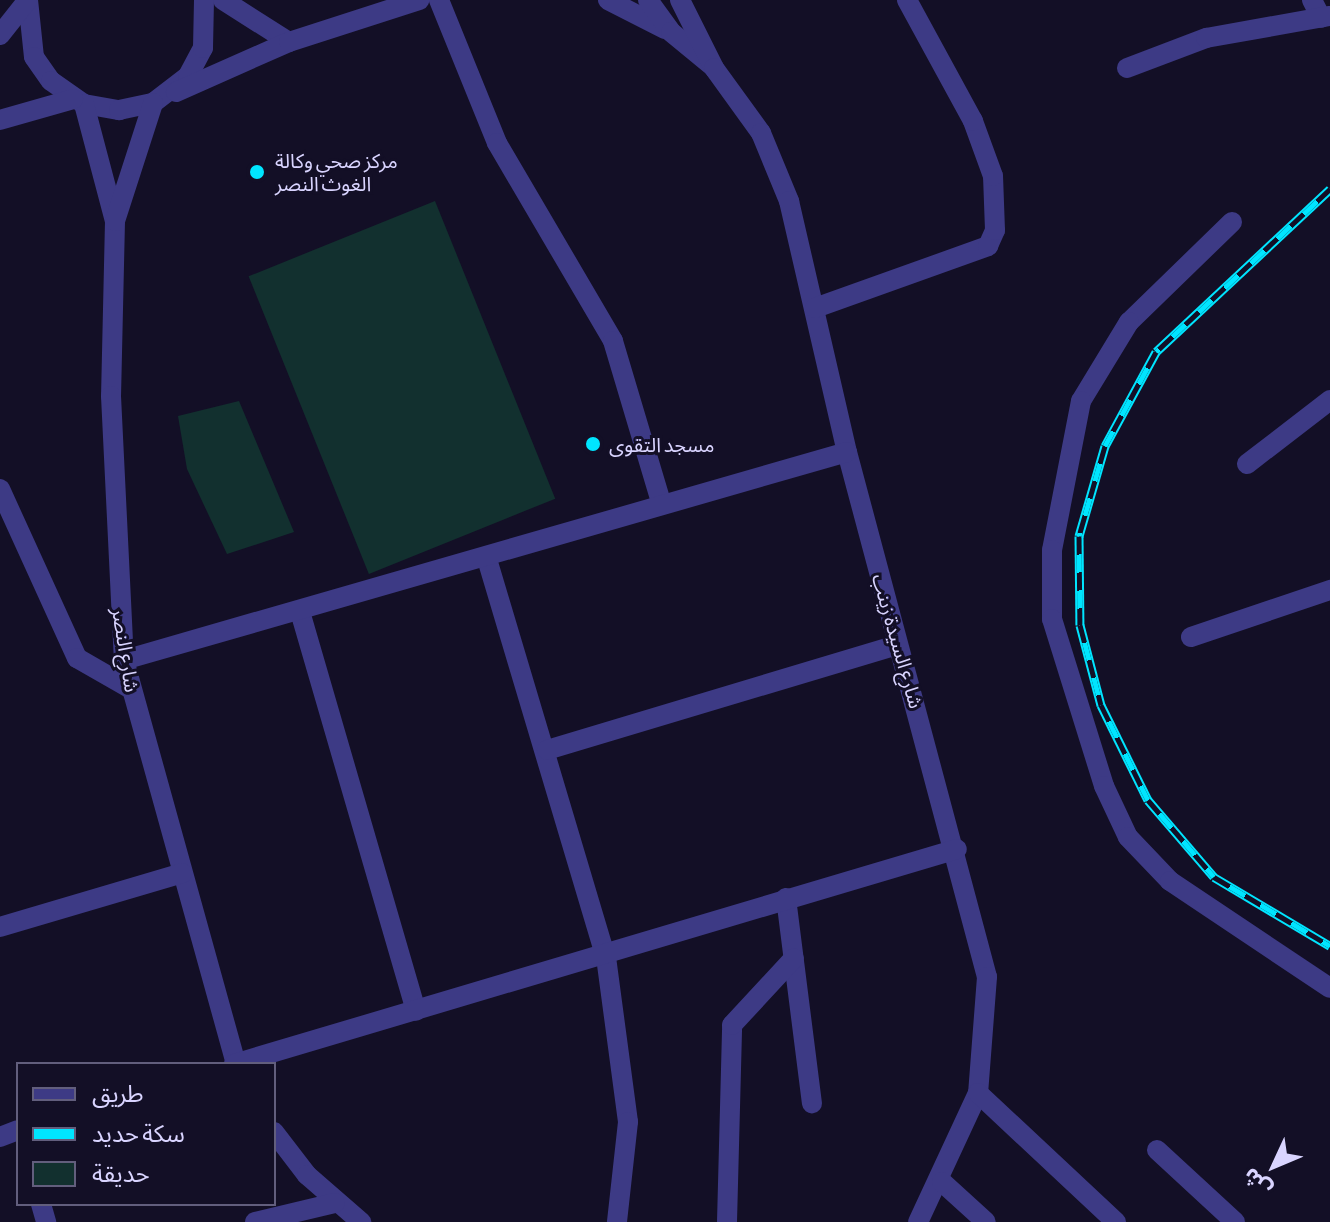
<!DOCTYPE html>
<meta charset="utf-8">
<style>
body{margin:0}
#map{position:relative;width:1330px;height:1222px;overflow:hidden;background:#130f26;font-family:"Asap Condensed","Noto Sans Arabic",sans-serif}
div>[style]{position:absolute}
.green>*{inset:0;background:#12302f;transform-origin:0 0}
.minor>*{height:20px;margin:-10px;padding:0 10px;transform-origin:10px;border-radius:10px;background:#3d3a85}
.rail>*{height:9px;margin-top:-4.5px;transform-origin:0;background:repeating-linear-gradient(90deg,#130f26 0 18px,#00e5ff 0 36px);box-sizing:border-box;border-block:2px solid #00e5ff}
.dots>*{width:22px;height:22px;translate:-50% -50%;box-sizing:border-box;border:4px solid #130f26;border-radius:50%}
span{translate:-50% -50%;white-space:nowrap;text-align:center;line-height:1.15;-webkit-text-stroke:6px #130f26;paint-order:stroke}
.poi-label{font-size:20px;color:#d9d4ff}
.left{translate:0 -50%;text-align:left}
.street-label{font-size:20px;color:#d9d4ff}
.legend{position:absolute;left:16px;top:1062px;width:260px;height:144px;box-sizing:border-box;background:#130f26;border:2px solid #625e7d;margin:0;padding:10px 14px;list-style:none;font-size:24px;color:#d9d4ff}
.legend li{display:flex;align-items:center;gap:16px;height:40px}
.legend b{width:40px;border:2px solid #625e7d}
.north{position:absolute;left:1234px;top:1126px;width:80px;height:80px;-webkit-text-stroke:6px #130f26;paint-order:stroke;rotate:226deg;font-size:22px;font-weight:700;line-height:32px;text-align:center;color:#d9d4ff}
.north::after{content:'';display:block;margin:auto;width:28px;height:36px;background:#d9d4ff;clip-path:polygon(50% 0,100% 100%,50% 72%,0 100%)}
</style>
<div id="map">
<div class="green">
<i style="left:435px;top:201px;width:321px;height:201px;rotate:68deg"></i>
<i style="clip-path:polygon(239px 401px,294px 532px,227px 554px,187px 469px,178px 416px)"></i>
</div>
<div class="minor">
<i style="left:28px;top:0;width:57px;rotate:84deg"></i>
<i style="left:34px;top:57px;width:29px;rotate:55deg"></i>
<i style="left:51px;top:81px;width:40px;rotate:34.9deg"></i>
<i style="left:84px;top:104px;width:36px;rotate:10deg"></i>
<i style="left:119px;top:110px;width:35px;rotate:-12deg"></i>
<i style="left:153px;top:103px;width:44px;rotate:-37.6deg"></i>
<i style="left:188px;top:76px;width:32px;rotate:-62deg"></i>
<i style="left:203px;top:48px;width:48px;rotate:-88.8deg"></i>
<i style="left:223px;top:0;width:78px;rotate:32.5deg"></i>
<i style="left:439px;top:0;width:154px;rotate:67.9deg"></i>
<i style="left:497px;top:143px;width:229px;rotate:59.6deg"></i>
<i style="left:613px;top:341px;width:168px;rotate:73.4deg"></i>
<i style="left:608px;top:0;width:64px;rotate:27deg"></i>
<i style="left:648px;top:0;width:39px;rotate:54deg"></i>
<i style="left:671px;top:32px;width:52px;rotate:39.5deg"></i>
<i style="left:680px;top:0;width:76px;rotate:63.4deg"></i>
<i style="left:714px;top:68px;width:80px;rotate:54.1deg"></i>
<i style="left:761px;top:133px;width:74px;rotate:67.6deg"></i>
<i style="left:789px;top:201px;width:258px;rotate:77deg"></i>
<i style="left:847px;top:452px;width:543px;rotate:75.07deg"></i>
<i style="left:987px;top:977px;width:116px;rotate:94.4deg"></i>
<i style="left:978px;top:1093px;width:142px;rotate:114.9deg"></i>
<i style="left:1312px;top:0;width:20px;rotate:63deg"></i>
<i style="left:0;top:35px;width:43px;rotate:-51.5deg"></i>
<i style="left:1127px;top:68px;width:85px;rotate:-20.8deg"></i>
<i style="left:1206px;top:38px;width:126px;rotate:-10.1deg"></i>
<i style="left:176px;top:92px;width:124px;rotate:-23.9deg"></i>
<i style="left:289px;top:42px;width:137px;rotate:-17.9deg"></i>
<i style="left:84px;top:104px;width:121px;rotate:75.2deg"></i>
<i style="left:115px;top:221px;width:175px;rotate:91.3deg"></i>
<i style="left:111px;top:396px;width:264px;rotate:87.2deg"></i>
<i style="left:124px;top:660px;width:419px;rotate:74.5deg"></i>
<i style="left:0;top:120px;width:76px;rotate:-16deg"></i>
<i style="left:115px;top:221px;width:124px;rotate:-72.1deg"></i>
<i style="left:1232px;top:222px;width:144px;rotate:135.8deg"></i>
<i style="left:1129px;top:322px;width:92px;rotate:121.3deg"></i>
<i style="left:1081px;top:401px;width:152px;rotate:101deg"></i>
<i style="left:1052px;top:550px;width:69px;rotate:90deg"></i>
<i style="left:1052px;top:619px;width:175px;rotate:72.7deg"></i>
<i style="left:1104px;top:786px;width:56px;rotate:64.8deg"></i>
<i style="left:1128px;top:837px;width:61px;rotate:46.3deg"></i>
<i style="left:1170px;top:881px;width:192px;rotate:33.8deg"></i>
<i style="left:815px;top:308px;width:184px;rotate:-19.7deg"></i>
<i style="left:988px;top:246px;width:17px;rotate:-66deg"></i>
<i style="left:995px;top:230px;width:54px;rotate:-92.1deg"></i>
<i style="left:993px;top:176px;width:59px;rotate:-110deg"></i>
<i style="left:973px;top:121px;width:138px;rotate:-118.6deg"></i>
<i style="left:1247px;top:464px;width:105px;rotate:-37.6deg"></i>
<i style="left:0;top:489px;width:186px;rotate:65.5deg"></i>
<i style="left:77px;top:658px;width:62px;rotate:29.9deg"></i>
<i style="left:487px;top:559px;width:415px;rotate:73.4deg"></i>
<i style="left:606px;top:957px;width:166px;rotate:82.4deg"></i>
<i style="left:628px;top:1122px;width:101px;rotate:96.3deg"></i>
<i style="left:301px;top:615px;width:412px;rotate:73.8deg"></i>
<i style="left:1191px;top:637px;width:147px;rotate:-18.7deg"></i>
<i style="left:124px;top:660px;width:752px;rotate:-16.05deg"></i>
<i style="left:547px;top:750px;width:366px;rotate:-16.7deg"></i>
<i style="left:786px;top:898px;width:207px;rotate:82.8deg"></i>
<i style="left:0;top:927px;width:190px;rotate:-16.5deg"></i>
<i style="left:234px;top:1064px;width:754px;rotate:-16.56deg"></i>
<i style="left:978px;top:1093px;width:189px;rotate:43.1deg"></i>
<i style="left:274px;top:1132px;width:54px;rotate:52.5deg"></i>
<i style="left:307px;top:1175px;width:72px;rotate:41deg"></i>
<i style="left:0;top:1137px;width:19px;rotate:-21deg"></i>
<i style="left:1157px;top:1150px;width:106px;rotate:42.7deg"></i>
<i style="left:942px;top:1182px;width:59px;rotate:42.3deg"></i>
<i style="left:41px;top:1204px;width:19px;rotate:74deg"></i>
<i style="left:255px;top:1222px;width:82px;rotate:-13.4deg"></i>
<i style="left:727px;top:1222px;width:197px;rotate:-88.5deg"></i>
<i style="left:732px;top:1025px;width:91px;rotate:-47.2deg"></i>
</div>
<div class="rail">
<i style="left:1330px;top:189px;width:238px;rotate:136.9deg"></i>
<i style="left:1156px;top:352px;width:107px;rotate:118.5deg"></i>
<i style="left:1105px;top:446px;width:94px;rotate:106.1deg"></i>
<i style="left:1079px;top:536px;width:89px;rotate:89.4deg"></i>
<i style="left:1080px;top:625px;width:83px;rotate:75.3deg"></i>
<i style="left:1101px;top:705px;width:106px;rotate:63.7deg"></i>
<i style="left:1148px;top:800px;width:101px;rotate:49.4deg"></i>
<i style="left:1214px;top:877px;width:135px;rotate:30.7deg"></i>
</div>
<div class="dots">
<i style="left:257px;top:172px;background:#00e5ff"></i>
<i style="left:593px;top:444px;background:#00e5ff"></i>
</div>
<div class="poi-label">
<span class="left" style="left:275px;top:172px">مركز صحي وكالة<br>الغوث النصر</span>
<span class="left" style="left:609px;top:444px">مسجد التقوى</span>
</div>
<div class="street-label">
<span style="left:898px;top:641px;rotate:74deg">شارع السيدة زينب</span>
<span style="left:126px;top:650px;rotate:81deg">شارع النصر</span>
</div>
<ul class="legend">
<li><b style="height:10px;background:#3d3a85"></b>طريق</li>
<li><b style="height:10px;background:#00e5ff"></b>سكة حديد</li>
<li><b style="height:22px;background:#12302f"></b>حديقة</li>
</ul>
<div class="north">ش</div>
</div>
